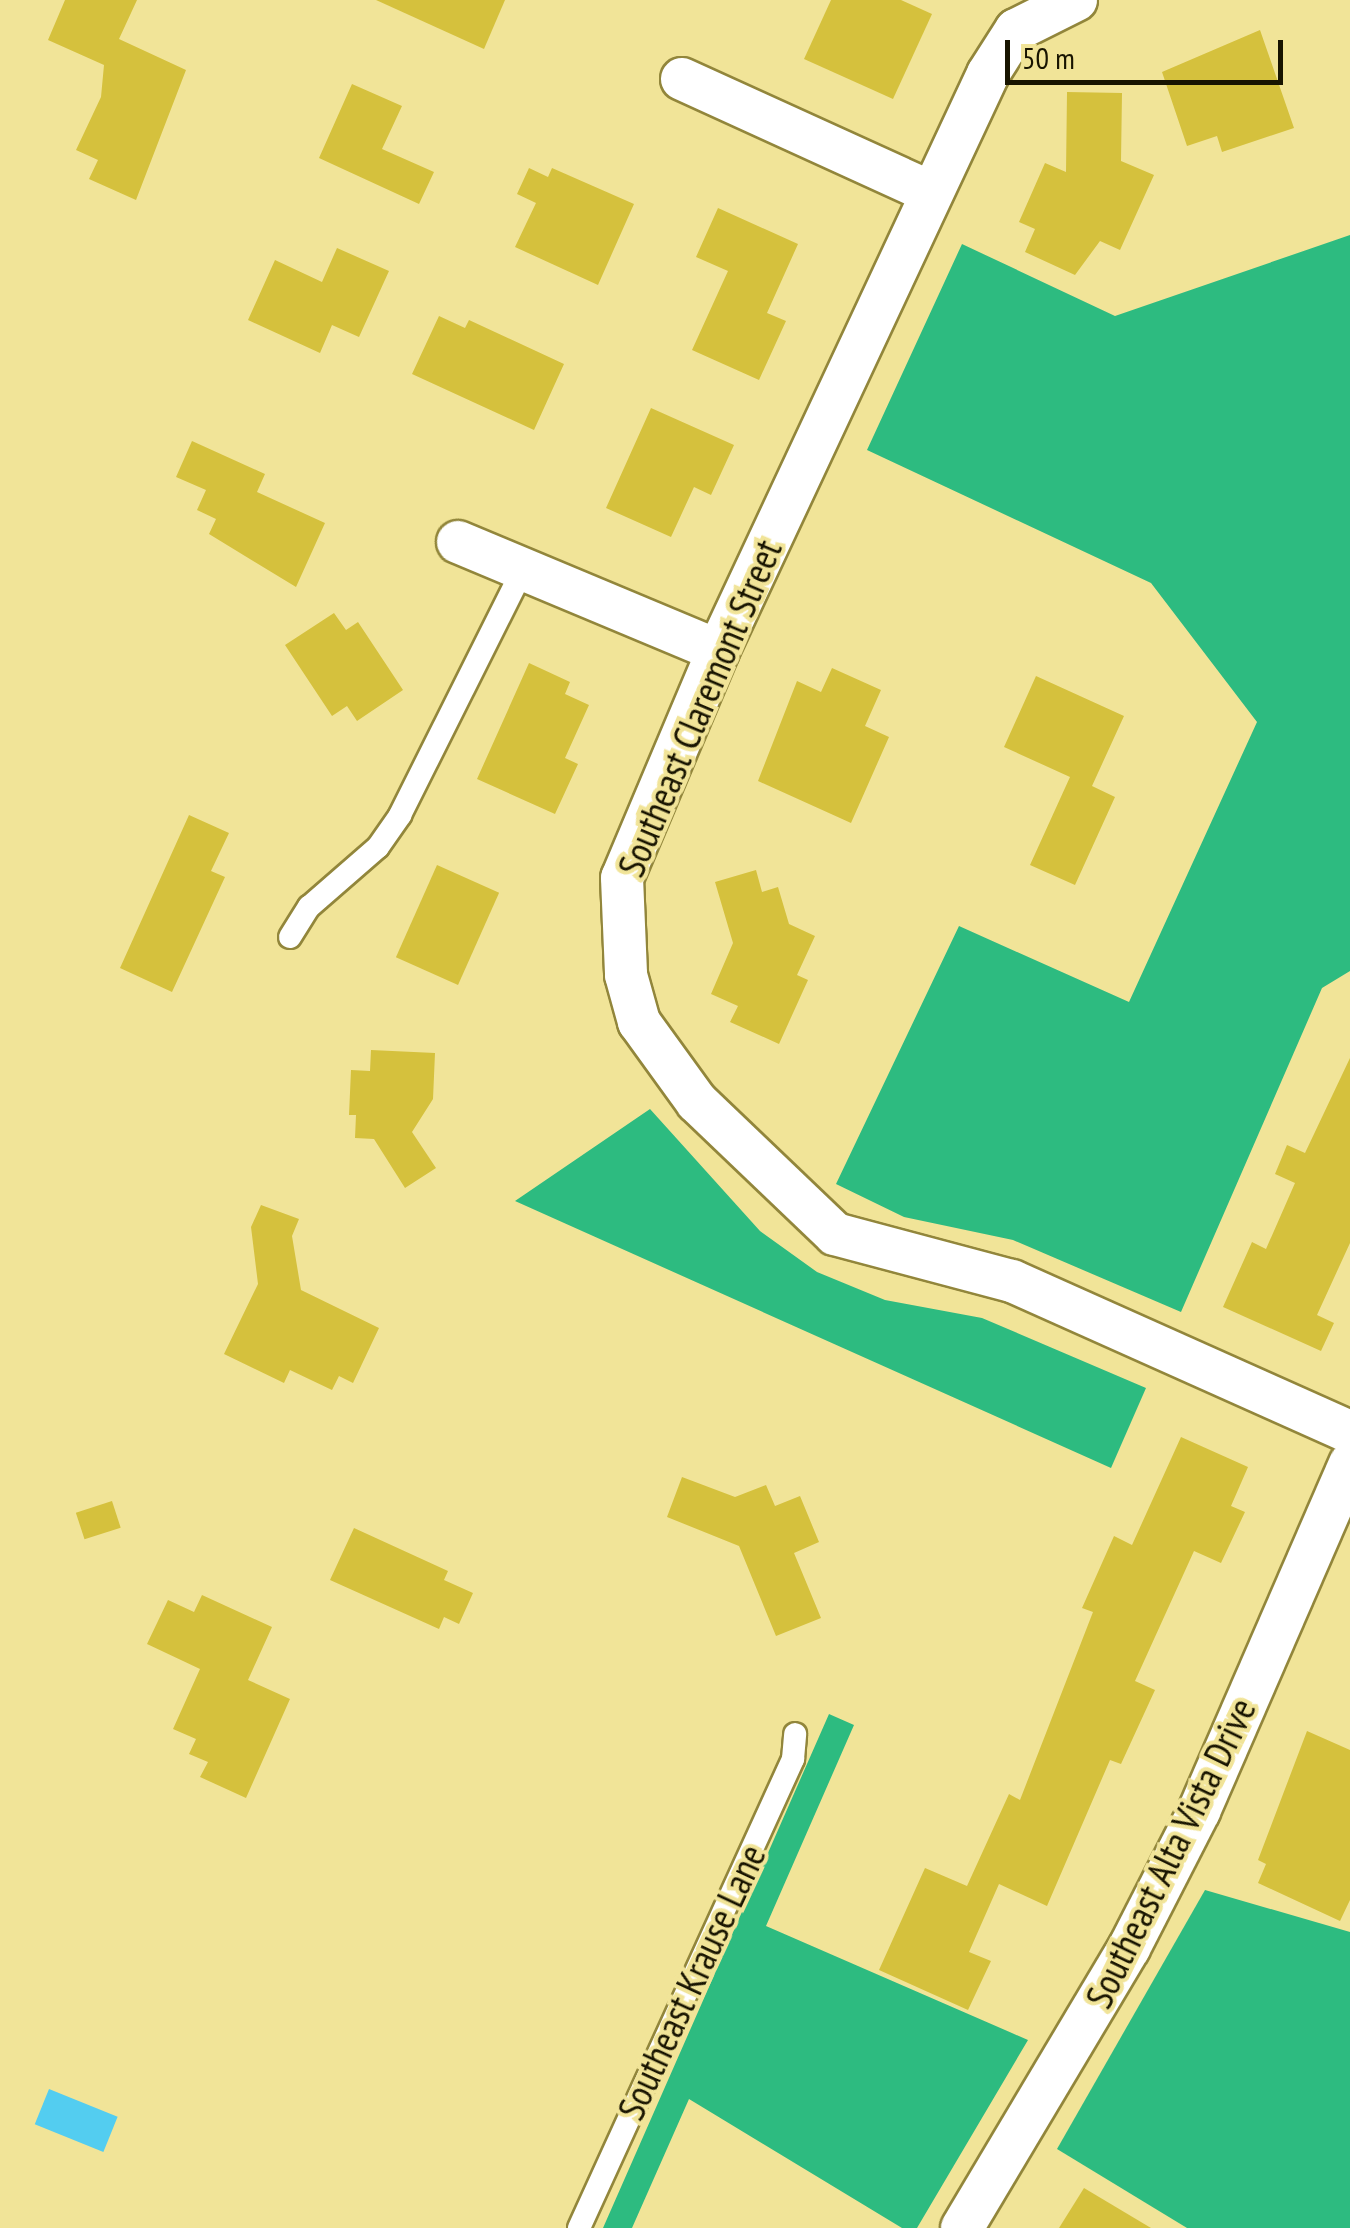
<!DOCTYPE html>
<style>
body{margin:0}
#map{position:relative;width:1350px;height:2228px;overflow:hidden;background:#f1e498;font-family:"PT Sans Narrow",sans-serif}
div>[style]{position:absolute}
.forest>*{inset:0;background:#2dbb80}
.water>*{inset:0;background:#53cdf0;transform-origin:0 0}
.building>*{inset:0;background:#d5c13d;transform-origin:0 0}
.roads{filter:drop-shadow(2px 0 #92863b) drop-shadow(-2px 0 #92863b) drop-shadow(0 2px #92863b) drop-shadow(0 -2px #92863b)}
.service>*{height:22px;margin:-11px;padding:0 11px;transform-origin:11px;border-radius:11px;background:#fff}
.minor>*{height:42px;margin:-21px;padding:0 21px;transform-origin:21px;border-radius:21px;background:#fff}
span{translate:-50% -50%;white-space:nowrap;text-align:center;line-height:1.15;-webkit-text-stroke:8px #f1e498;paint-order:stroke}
.street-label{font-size:38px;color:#181400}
.scale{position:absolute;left:1005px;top:40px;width:278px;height:45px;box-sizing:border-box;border:5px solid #181400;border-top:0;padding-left:12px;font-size:30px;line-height:35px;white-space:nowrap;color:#181400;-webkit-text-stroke:8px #f1e498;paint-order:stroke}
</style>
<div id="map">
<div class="forest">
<i style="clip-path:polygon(1350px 235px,1350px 971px,1322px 988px,1181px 1312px,1013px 1240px,904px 1217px,836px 1184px,959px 926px,1129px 1002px,1257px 722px,1151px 583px,867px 450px,962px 244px,1115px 316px)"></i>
<i style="clip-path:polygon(650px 1109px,760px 1231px,817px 1272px,885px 1300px,982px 1318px,1146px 1388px,1111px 1468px,515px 1201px)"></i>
<i style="clip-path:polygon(829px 1714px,854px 1725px,766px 1926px,1028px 2040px,917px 2228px,902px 2228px,689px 2099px,632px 2228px,603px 2228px)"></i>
<i style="clip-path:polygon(1205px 1890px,1350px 1932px,1350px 2228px,1187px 2228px,1057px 2149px)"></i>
</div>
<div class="water">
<i style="left:49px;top:2089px;width:74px;height:38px;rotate:22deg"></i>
</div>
<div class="building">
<i style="clip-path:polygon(65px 0,137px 0,119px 39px,186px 70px,136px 200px,89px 179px,98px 160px,76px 150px,101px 97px,104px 65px,48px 40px)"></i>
<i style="clip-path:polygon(376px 0,505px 0,484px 49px)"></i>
<i style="clip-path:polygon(831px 0,901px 0,932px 14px,893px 99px,804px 59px)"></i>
<i style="clip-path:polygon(1260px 30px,1294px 128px,1222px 152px,1217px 136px,1187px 146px,1162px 72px)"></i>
<i style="clip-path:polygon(352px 84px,402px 106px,382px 149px,434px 172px,419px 204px,319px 158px)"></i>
<i style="clip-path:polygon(1067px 92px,1122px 93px,1121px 161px,1154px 175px,1120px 250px,1100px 241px,1075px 275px,1025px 252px,1035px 229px,1019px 222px,1045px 163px,1066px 172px)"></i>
<i style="clip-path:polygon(529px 168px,548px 177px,552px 168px,634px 204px,598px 285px,515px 247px,536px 203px,517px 194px)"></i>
<i style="clip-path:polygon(718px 208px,798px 244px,767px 313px,786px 321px,759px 380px,692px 350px,728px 271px,696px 257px)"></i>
<i style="clip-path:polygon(337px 248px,389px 271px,359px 337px,332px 325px,320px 353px,248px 320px,275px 260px,322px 282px)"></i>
<i style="clip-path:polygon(439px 316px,465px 328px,469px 320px,564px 364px,534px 430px,412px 374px)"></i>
<i style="clip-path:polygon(651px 408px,734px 445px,711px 495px,694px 487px,671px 537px,606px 508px)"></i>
<i style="clip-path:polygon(192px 441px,265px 474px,257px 492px,325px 523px,296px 587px,209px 534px,216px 519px,197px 510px,206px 490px,176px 477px)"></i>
<i style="clip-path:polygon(334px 613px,346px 630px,358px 622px,403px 690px,357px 721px,347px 706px,332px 716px,285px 645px)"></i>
<i style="clip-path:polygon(529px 663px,570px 682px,565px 694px,589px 705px,565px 758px,578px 764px,555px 814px,477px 779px)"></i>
<i style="clip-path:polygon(832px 668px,881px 690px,865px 726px,889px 737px,851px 823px,758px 781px,797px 681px,821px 692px)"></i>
<i style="clip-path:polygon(1036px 676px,1124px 716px,1092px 786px,1115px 797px,1075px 885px,1030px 865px,1070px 777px,1004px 747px)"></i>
<i style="clip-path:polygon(189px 815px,229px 833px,211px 871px,225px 877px,172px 992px,120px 968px)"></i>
<i style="left:437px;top:865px;width:68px;height:101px;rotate:24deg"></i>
<i style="clip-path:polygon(756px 870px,762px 892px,778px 887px,789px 924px,815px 936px,797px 975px,808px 980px,779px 1044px,730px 1022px,738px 1006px,711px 994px,733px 943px,715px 882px)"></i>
<i style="clip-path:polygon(371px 1050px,435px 1053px,433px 1099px,412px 1132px,436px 1168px,405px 1188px,374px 1139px,355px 1138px,356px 1115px,349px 1115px,351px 1070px,370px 1071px)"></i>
<i style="clip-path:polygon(1350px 1058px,1350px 1243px,1317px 1315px,1334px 1323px,1321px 1351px,1223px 1307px,1252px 1242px,1266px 1249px,1295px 1183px,1275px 1174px,1287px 1145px,1305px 1153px)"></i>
<i style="clip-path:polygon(261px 1205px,299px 1219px,292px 1236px,301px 1290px,379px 1328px,353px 1383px,339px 1376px,332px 1390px,290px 1370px,284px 1383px,224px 1354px,258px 1284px,251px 1227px)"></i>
<i style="clip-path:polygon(1181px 1437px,1248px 1467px,1231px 1506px,1245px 1512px,1221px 1563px,1194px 1551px,1135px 1681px,1155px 1690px,1121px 1764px,1110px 1760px,1047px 1906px,999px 1884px,969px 1952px,991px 1961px,968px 2010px,879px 1970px,925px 1868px,967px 1886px,1009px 1794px,1020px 1800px,1093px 1612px,1082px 1608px,1114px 1536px,1132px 1545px)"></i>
<i style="clip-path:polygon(682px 1477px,735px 1497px,766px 1485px,775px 1506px,800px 1496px,819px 1542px,794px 1553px,821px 1618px,776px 1636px,739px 1546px,667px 1517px)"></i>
<i style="left:112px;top:1501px;width:28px;height:38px;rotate:72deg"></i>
<i style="clip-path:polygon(354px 1528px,448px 1571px,444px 1580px,473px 1593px,459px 1624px,444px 1617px,439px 1629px,330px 1580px)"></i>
<i style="clip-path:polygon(202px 1595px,272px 1627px,248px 1680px,290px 1699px,246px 1798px,200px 1777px,208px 1762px,189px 1754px,196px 1739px,173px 1729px,200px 1669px,147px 1644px,168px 1600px,194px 1612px)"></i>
<i style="clip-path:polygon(1307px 1731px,1350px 1750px,1350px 1900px,1340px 1921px,1258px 1883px,1266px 1864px,1258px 1860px)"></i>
<i style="clip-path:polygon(1084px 2188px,1151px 2228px,1059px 2228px)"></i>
</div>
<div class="roads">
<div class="service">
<i style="left:290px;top:937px;width:36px;rotate:-58deg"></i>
<i style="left:309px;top:907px;width:91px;rotate:-41deg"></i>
<i style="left:378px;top:847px;width:39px;rotate:-55deg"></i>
<i style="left:400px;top:815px;width:275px;rotate:-63.4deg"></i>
<i style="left:579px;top:2228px;width:516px;rotate:-65.47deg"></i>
<i style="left:793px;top:1759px;width:25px;rotate:-85deg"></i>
</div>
<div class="minor">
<i style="left:1076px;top:0;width:67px;rotate:153.4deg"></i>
<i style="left:1016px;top:30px;width:52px;rotate:122.5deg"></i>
<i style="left:988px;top:74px;width:637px;rotate:115.08deg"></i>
<i style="left:718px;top:651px;width:246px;rotate:112.9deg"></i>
<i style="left:622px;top:878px;width:97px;rotate:87.6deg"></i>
<i style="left:626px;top:975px;width:49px;rotate:74.5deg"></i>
<i style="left:639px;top:1022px;width:99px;rotate:54.1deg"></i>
<i style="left:697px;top:1102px;width:191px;rotate:43.7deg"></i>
<i style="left:835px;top:1234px;width:183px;rotate:14.9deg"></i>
<i style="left:1012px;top:1281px;width:370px;rotate:24.1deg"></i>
<i style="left:682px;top:79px;width:273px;rotate:24.5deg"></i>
<i style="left:458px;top:542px;width:282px;rotate:22.7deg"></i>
<i style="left:962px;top:2228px;width:326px;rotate:-59.2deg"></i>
<i style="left:1129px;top:1948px;width:154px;rotate:-62.9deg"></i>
<i style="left:1199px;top:1811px;width:379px;rotate:-66.5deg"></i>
</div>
</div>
<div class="street-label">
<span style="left:699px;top:708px;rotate:-67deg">Southeast Claremont Street</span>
<span style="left:1170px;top:1853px;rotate:-64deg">Southeast Alta Vista Drive</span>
<span style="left:691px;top:1982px;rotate:-65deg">Southeast Krause Lane</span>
</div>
<div class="scale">50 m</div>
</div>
